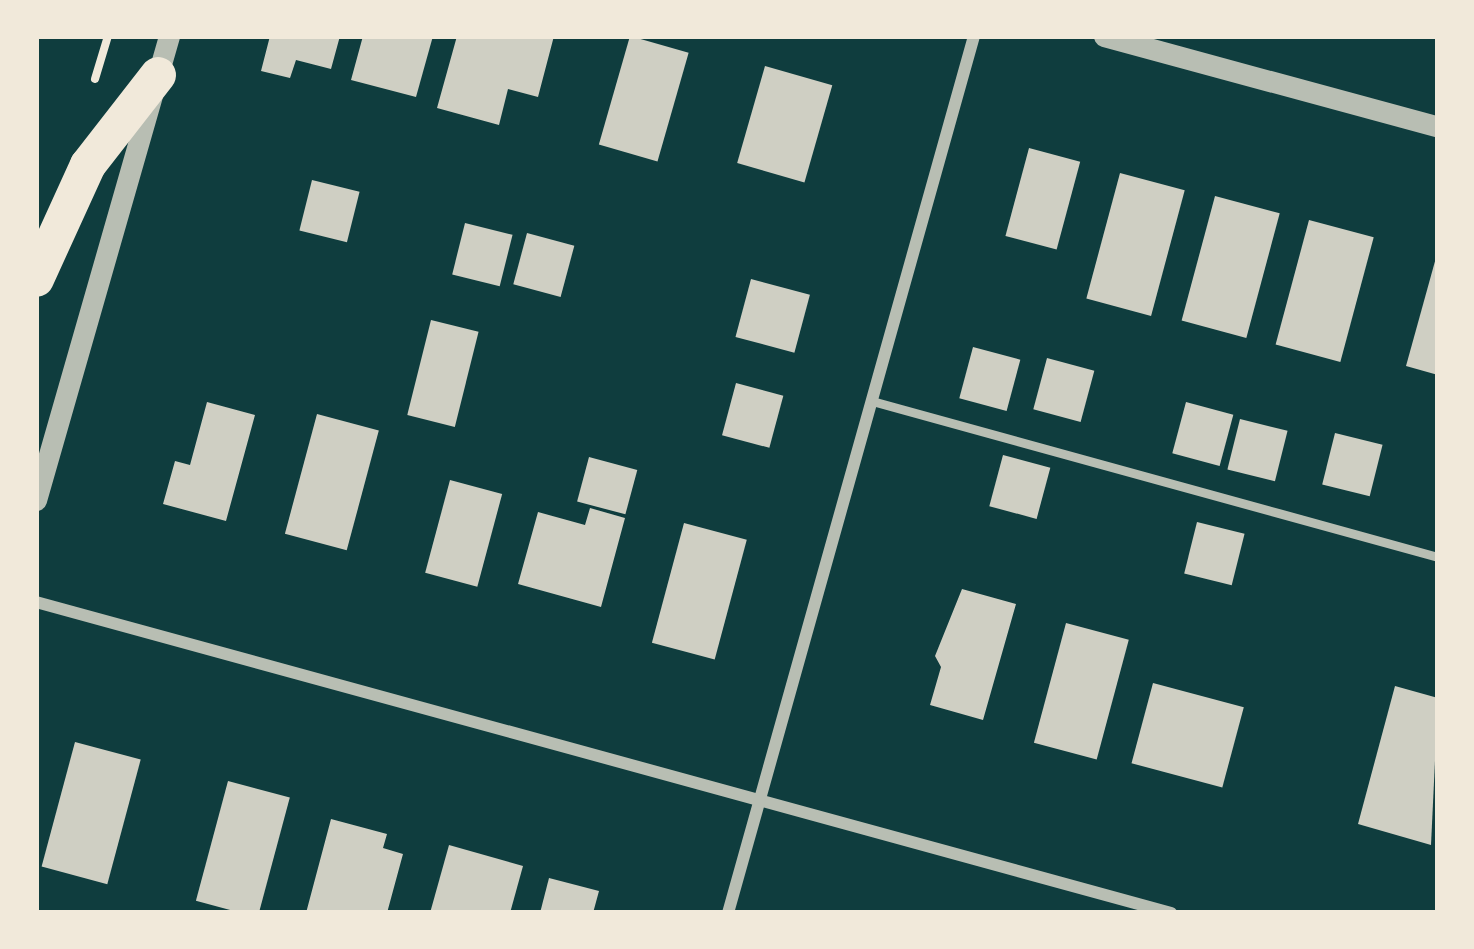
<!DOCTYPE html>
<style>
body{margin:0}
#map{position:relative;width:1474px;height:949px;overflow:hidden;background:#0f3d3e;font-family:"Zilla Slab",serif}
div>[style]{position:absolute}
.building>*{inset:0;background:#cfcfc3;transform-origin:0 0}
.path>*{height:8px;margin:-4px;padding:0 4px;transform-origin:4px;border-radius:4px;background:#f1e9da}
.service>*{height:9px;margin:-4.5px;padding:0 4.5px;transform-origin:4.5px;border-radius:4.5px;background:#b8beb3}
.minor>*{height:12px;margin:-6px;padding:0 6px;transform-origin:6px;border-radius:6px;background:#b8beb3}
.tertiary>*{height:21px;margin:-10.5px;padding:0 10.5px;transform-origin:10.5px;border-radius:10.5px;background:#b8beb3}
.motorway>*{height:36px;margin:-18px;padding:0 18px;transform-origin:18px;border-radius:18px;background:#f1e9da}
span{translate:-50% -50%;white-space:nowrap;text-align:center;line-height:1.15;-webkit-text-stroke:10px #f1e9da;paint-order:stroke}
.frame{position:absolute;inset:0;border:39px solid #f1e9da;pointer-events:none}
</style>
<div id="map">
<div class="building">
<i style="clip-path:polygon(270px 36px,340px 36px,331px 69px,296px 60px,290px 78px,261px 71px)"></i>
<i style="clip-path:polygon(363px 36px,433px 36px,416px 97px,351px 80px)"></i>
<i style="clip-path:polygon(457px 36px,554px 36px,538px 97px,508px 89px,499px 125px,437px 108px)"></i>
<i style="left:630px;top:36px;width:61px;height:113px;rotate:16deg"></i>
<i style="left:765px;top:66px;width:70px;height:101px;rotate:16deg"></i>
<i style="left:1029px;top:148px;width:53px;height:91px;rotate:15deg"></i>
<i style="left:1120px;top:173px;width:67px;height:130px;rotate:15deg"></i>
<i style="left:312px;top:180px;width:49px;height:52px;rotate:14deg"></i>
<i style="left:1215px;top:196px;width:67px;height:129px;rotate:15deg"></i>
<i style="left:1309px;top:220px;width:67px;height:129px;rotate:15deg"></i>
<i style="left:465px;top:223px;width:49px;height:53px;rotate:14deg"></i>
<i style="left:527px;top:233px;width:49px;height:53px;rotate:15deg"></i>
<i style="clip-path:polygon(1437px 254px,1438px 254px,1438px 375px,1406px 366px)"></i>
<i style="left:751px;top:279px;width:61px;height:60px;rotate:15deg"></i>
<i style="left:431px;top:320px;width:49px;height:98px;rotate:14deg"></i>
<i style="left:973px;top:347px;width:49px;height:53px;rotate:15deg"></i>
<i style="left:1047px;top:358px;width:49px;height:53px;rotate:15deg"></i>
<i style="left:736px;top:383px;width:49px;height:54px;rotate:15deg"></i>
<i style="clip-path:polygon(207px 402px,255px 415px,226px 521px,163px 504px,175px 461px,190px 465px)"></i>
<i style="left:1186px;top:402px;width:49px;height:53px;rotate:15deg"></i>
<i style="left:317px;top:414px;width:64px;height:124px;rotate:15deg"></i>
<i style="left:1240px;top:419px;width:49px;height:52px;rotate:14deg"></i>
<i style="left:1335px;top:433px;width:49px;height:53px;rotate:14deg"></i>
<i style="left:1003px;top:455px;width:49px;height:53px;rotate:15deg"></i>
<i style="left:589px;top:457px;width:50px;height:46px;rotate:15deg"></i>
<i style="left:450px;top:480px;width:54px;height:96px;rotate:15deg"></i>
<i style="clip-path:polygon(590px 508px,625px 518px,601px 607px,518px 584px,538px 512px,585px 525px)"></i>
<i style="left:1197px;top:522px;width:49px;height:53px;rotate:14deg"></i>
<i style="left:684px;top:523px;width:65px;height:124px;rotate:15deg"></i>
<i style="clip-path:polygon(962px 589px,1016px 604px,983px 720px,930px 705px,941px 667px,935px 656px)"></i>
<i style="left:1066px;top:623px;width:65px;height:124px;rotate:15deg"></i>
<i style="left:1153px;top:683px;width:94px;height:83px;rotate:15deg"></i>
<i style="clip-path:polygon(1395px 686px,1438px 698px,1431px 845px,1358px 824px)"></i>
<i style="left:75px;top:742px;width:68px;height:129px;rotate:15deg"></i>
<i style="left:228px;top:781px;width:64px;height:124px;rotate:15deg"></i>
<i style="clip-path:polygon(331px 819px,387px 834px,383px 848px,403px 854px,387px 913px,306px 913px)"></i>
<i style="clip-path:polygon(449px 845px,523px 866px,510px 913px,430px 913px)"></i>
<i style="clip-path:polygon(549px 878px,599px 891px,593px 913px,540px 913px)"></i>
</div>
<div class="path">
<i style="left:95px;top:79px;width:45px;rotate:-73.2deg"></i>
</div>
<div class="service">
<i style="left:872px;top:401px;width:587px;rotate:15.41deg"></i>
</div>
<div class="minor">
<i style="left:36px;top:602px;width:1177px;rotate:15.32deg"></i>
<i style="left:728px;top:913px;width:911px;rotate:-74.33deg"></i>
</div>
<div class="tertiary">
<i style="left:1104px;top:36px;width:346px;rotate:15.2deg"></i>
<i style="left:36px;top:500px;width:483px;rotate:-74deg"></i>
</div>
<div class="motorway">
<i style="left:36px;top:279px;width:125px;rotate:-65.5deg"></i>
<i style="left:88px;top:165px;width:114px;rotate:-52.1deg"></i>
</div>
<div class="frame"></div>
</div>
